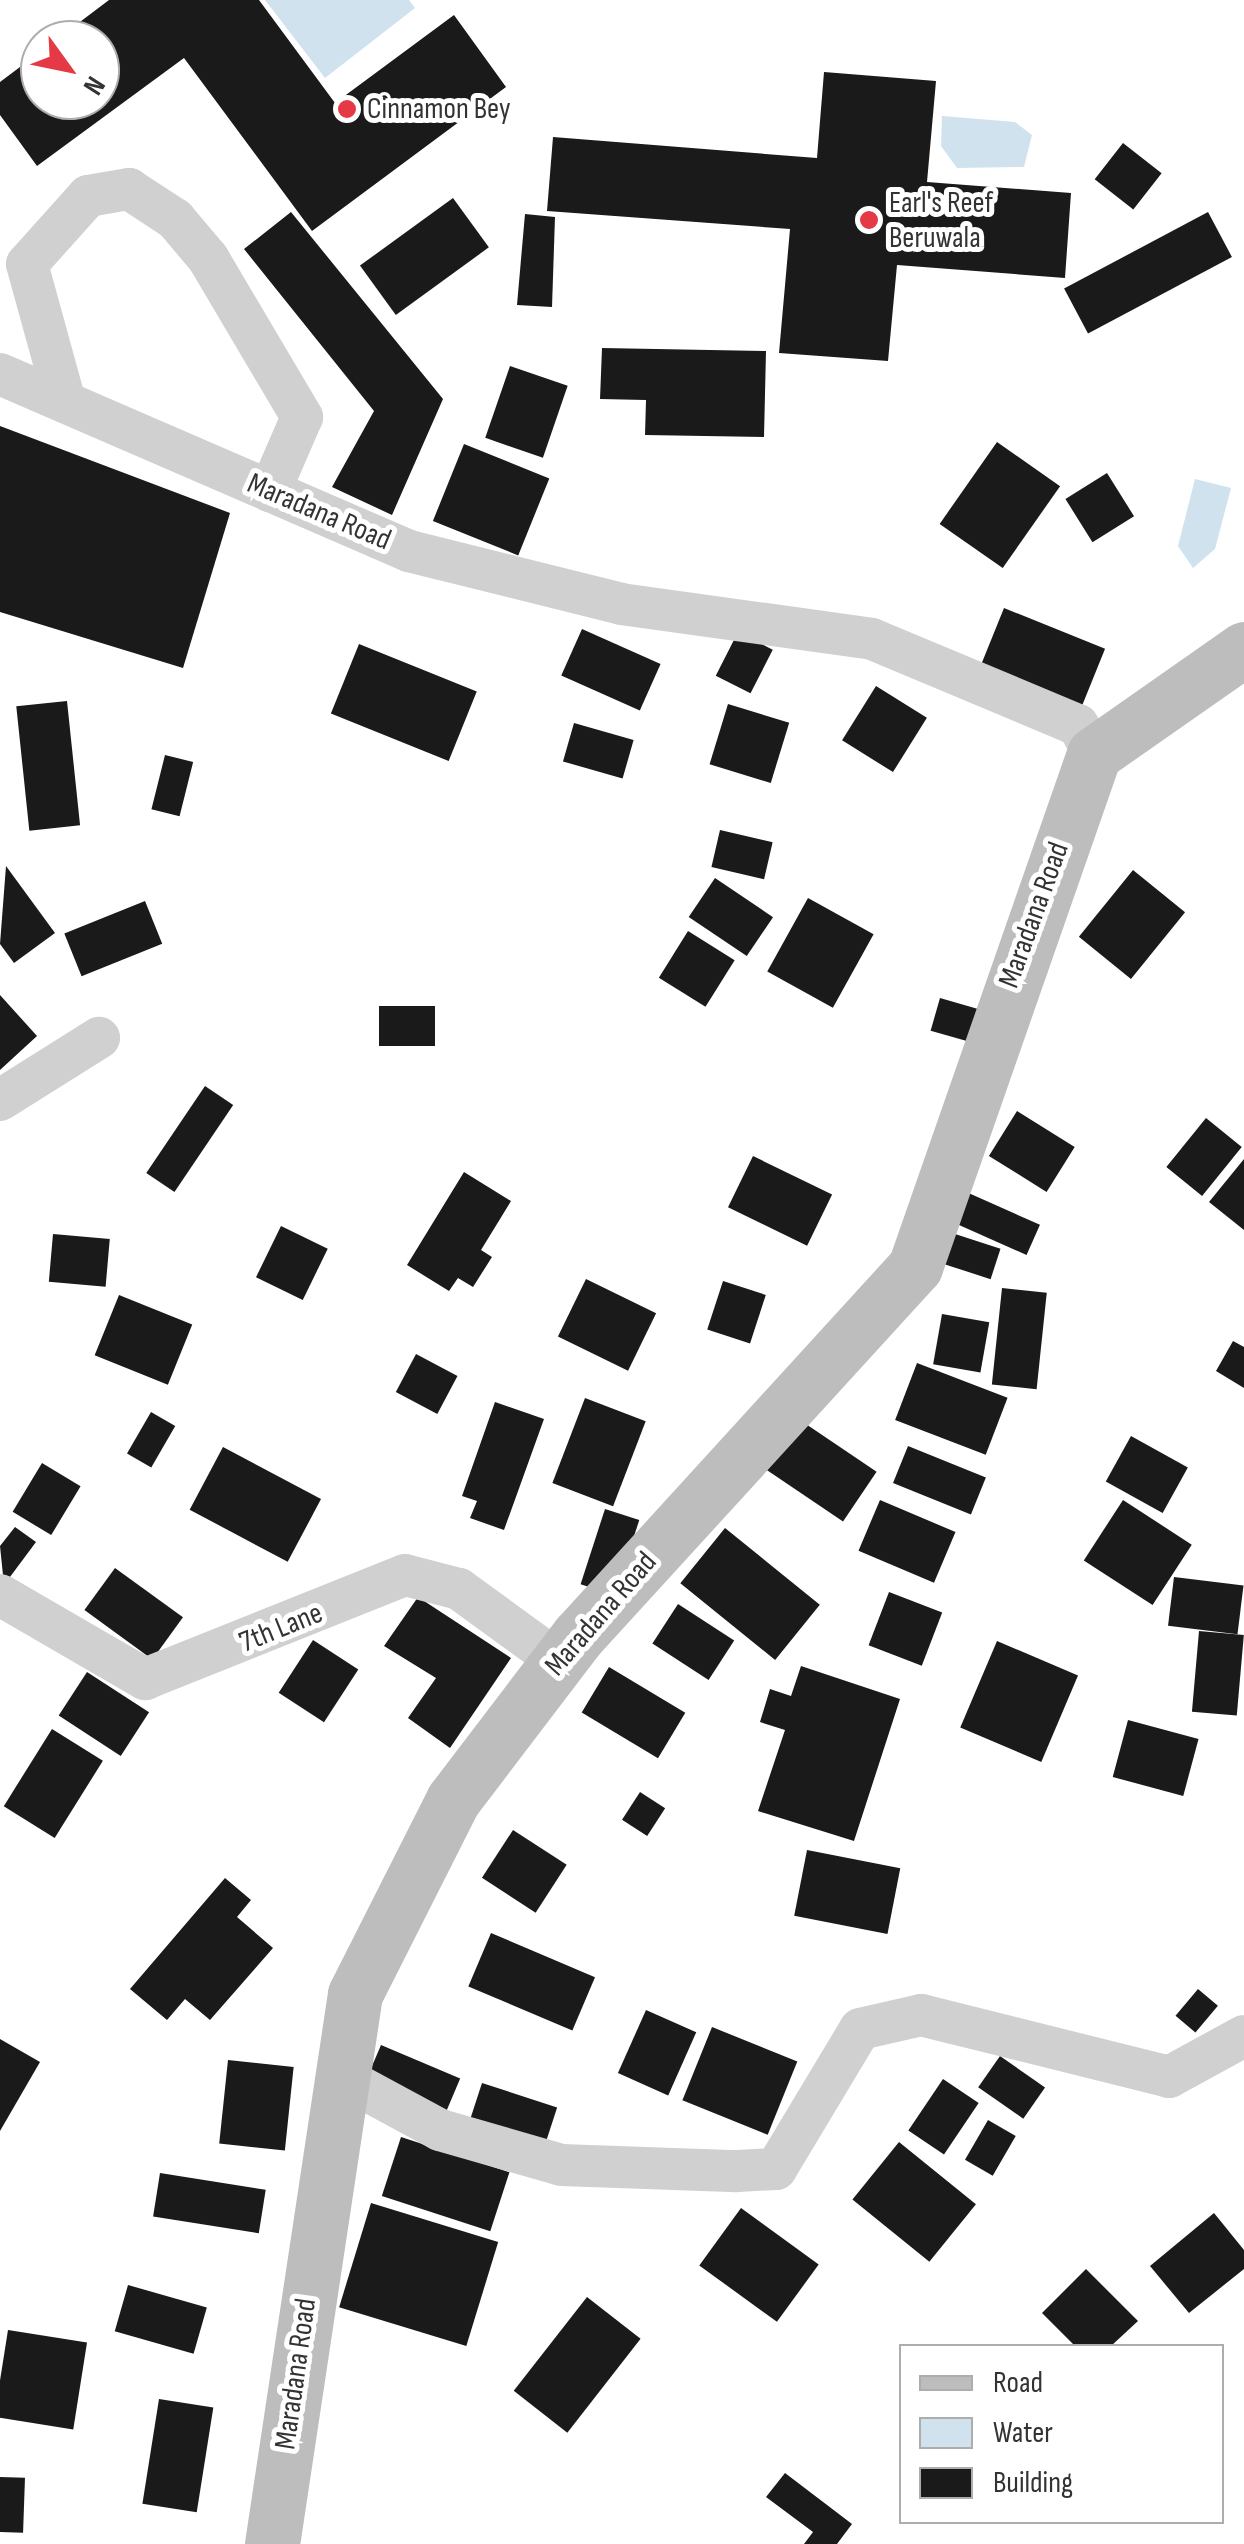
<!DOCTYPE html>
<style>
body{margin:0}
#map{position:relative;width:1244px;height:2544px;overflow:hidden;background:#fff;font-family:"Sofia Sans Condensed",sans-serif}
div>[style]{position:absolute}
.water>*{inset:0;background:#cfe2ee}
.building>*{inset:0;background:#1a1a1a;transform-origin:0 0}
.street>*{height:42px;margin:-21px;padding:0 21px;transform-origin:21px;border-radius:21px;background:#d0d0d0}
.secondary>*{height:55px;margin:-27.5px;padding:0 27.5px;transform-origin:27.5px;border-radius:27.5px;background:#bdbdbd}
.dots>*{width:28px;height:28px;translate:-50% -50%;box-sizing:border-box;border:5px solid #fff;border-radius:50%}
span{translate:-50% -50%;white-space:nowrap;text-align:center;line-height:1.15;-webkit-text-stroke:10px #fff;paint-order:stroke}
.poi-label{font-size:30px;color:#333}
.left{translate:0 -50%;text-align:left}
.street-label{font-size:30px;color:#333}
.legend{position:absolute;left:899px;top:2344px;width:325px;height:180px;box-sizing:border-box;background:#fff;border:2px solid #adadad;margin:0;padding:12px 18px;list-style:none;font-size:30px;color:#333}
.legend li{display:flex;align-items:center;gap:20px;height:50px}
.legend b{width:50px;border:2px solid #adadad}
.north{position:absolute;left:20px;top:20px;width:100px;height:100px;box-sizing:border-box;background:#fff;border:2px solid #adadad;border-radius:50%;rotate:123deg;font-size:28px;font-weight:700;line-height:40px;text-align:center;color:#333}
.north::after{content:'';display:block;margin:auto;width:35px;height:45px;background:#e63946;clip-path:polygon(50% 0,100% 100%,50% 72%,0 100%)}
</style>
<div id="map">
<div class="water">
<i style="clip-path:polygon(265px 0,409px 0,415px 8px,325px 78px)"></i>
<i style="clip-path:polygon(942px 116px,1015px 122px,1032px 135px,1024px 167px,957px 168px,941px 146px)"></i>
<i style="clip-path:polygon(1195px 479px,1231px 488px,1215px 549px,1193px 568px,1178px 546px)"></i>
</div>
<div class="building">
<i style="clip-path:polygon(109px 0,259px 0,335px 103px,454px 15px,506px 87px,312px 231px,184px 58px,37px 166px,0 115px,0 82px,40px 52px,40px 100px,100px 100px,100px 40px,56px 40px)"></i>
<i style="clip-path:polygon(824px 72px,936px 81px,927px 182px,1071px 193px,1065px 278px,897px 265px,888px 361px,779px 353px,790px 229px,547px 211px,553px 137px,817px 158px)"></i>
<i style="left:1123px;top:143px;width:49px;height:46px;rotate:38deg"></i>
<i style="left:453px;top:198px;width:61px;height:115px;rotate:54deg"></i>
<i style="clip-path:polygon(291px 212px,443px 399px,392px 515px,332px 487px,374px 411px,244px 249px)"></i>
<i style="left:1208px;top:212px;width:51px;height:163px;rotate:62deg"></i>
<i style="clip-path:polygon(525px 214px,555px 217px,552px 307px,517px 305px)"></i>
<i style="clip-path:polygon(602px 348px,766px 351px,764px 437px,645px 435px,646px 400px,600px 399px)"></i>
<i style="left:510px;top:366px;width:61px;height:76px;rotate:19deg"></i>
<i style="clip-path:polygon(0 426px,230px 513px,183px 668px,0 612px)"></i>
<i style="left:997px;top:442px;width:77px;height:100px;rotate:35deg"></i>
<i style="left:464px;top:444px;width:92px;height:83px;rotate:22deg"></i>
<i style="left:1107px;top:473px;width:51px;height:49px;rotate:58deg"></i>
<i style="left:1004px;top:608px;width:109px;height:62px;rotate:22deg"></i>
<i style="left:582px;top:629px;width:86px;height:51px;rotate:24deg"></i>
<i style="left:738px;top:632px;width:39px;height:49px;rotate:27deg"></i>
<i style="left:359px;top:644px;width:127px;height:75px;rotate:22deg"></i>
<i style="left:876px;top:686px;width:60px;height:64px;rotate:32deg"></i>
<i style="left:67px;top:701px;width:125px;height:51px;rotate:84deg"></i>
<i style="left:728px;top:704px;width:64px;height:63px;rotate:17deg"></i>
<i style="left:574px;top:723px;width:62px;height:40px;rotate:16deg"></i>
<i style="left:165px;top:755px;width:29px;height:56px;rotate:14deg"></i>
<i style="left:720px;top:830px;width:54px;height:38px;rotate:13deg"></i>
<i style="clip-path:polygon(6px 866px,55px 933px,14px 963px,0 944px)"></i>
<i style="left:1133px;top:870px;width:67px;height:86px;rotate:39deg"></i>
<i style="left:715px;top:878px;width:70px;height:47px;rotate:34deg"></i>
<i style="left:808px;top:898px;width:75px;height:84px;rotate:29deg"></i>
<i style="left:145px;top:901px;width:46px;height:87px;rotate:68deg"></i>
<i style="left:688px;top:931px;width:55px;height:55px;rotate:32deg"></i>
<i style="clip-path:polygon(0 995px,37px 1036px,0 1070px)"></i>
<i style="left:940px;top:998px;width:45px;height:34px;rotate:16deg"></i>
<i style="left:435px;top:1006px;width:40px;height:56px;rotate:90deg"></i>
<i style="left:205px;top:1086px;width:34px;height:105px;rotate:34deg"></i>
<i style="left:1017px;top:1111px;width:68px;height:53px;rotate:32deg"></i>
<i style="left:1206px;top:1118px;width:46px;height:63px;rotate:39deg"></i>
<i style="left:753px;top:1156px;width:88px;height:57px;rotate:26deg"></i>
<i style="clip-path:polygon(1244px 1159px,1244px 1230px,1209px 1202px)"></i>
<i style="clip-path:polygon(464px 1172px,511px 1201px,481px 1250px,492px 1257px,473px 1287px,458px 1278px,449px 1291px,407px 1265px)"></i>
<i style="left:955px;top:1187px;width:93px;height:33px;rotate:24deg"></i>
<i style="left:281px;top:1226px;width:52px;height:57px;rotate:26deg"></i>
<i style="left:952px;top:1233px;width:51px;height:32px;rotate:18deg"></i>
<i style="left:53px;top:1234px;width:57px;height:48px;rotate:5deg"></i>
<i style="left:586px;top:1279px;width:78px;height:64px;rotate:26deg"></i>
<i style="left:723px;top:1281px;width:45px;height:51px;rotate:18deg"></i>
<i style="left:1002px;top:1288px;width:45px;height:97px;rotate:6deg"></i>
<i style="left:119px;top:1295px;width:79px;height:65px;rotate:22deg"></i>
<i style="left:942px;top:1314px;width:48px;height:51px;rotate:10deg"></i>
<i style="clip-path:polygon(1233px 1341px,1244px 1347px,1244px 1388px,1216px 1371px)"></i>
<i style="left:416px;top:1354px;width:47px;height:43px;rotate:28deg"></i>
<i style="left:917px;top:1363px;width:97px;height:61px;rotate:21deg"></i>
<i style="left:585px;top:1398px;width:65px;height:91px;rotate:21deg"></i>
<i style="clip-path:polygon(495px 1402px,544px 1419px,504px 1530px,470px 1518px,477px 1501px,462px 1496px)"></i>
<i style="left:151px;top:1412px;width:28px;height:48px;rotate:30deg"></i>
<i style="left:797px;top:1418px;width:96px;height:60px;rotate:34deg"></i>
<i style="left:1131px;top:1436px;width:65px;height:52px;rotate:29deg"></i>
<i style="left:908px;top:1446px;width:84px;height:40px;rotate:22deg"></i>
<i style="left:223px;top:1447px;width:111px;height:71px;rotate:28deg"></i>
<i style="left:42px;top:1463px;width:45px;height:57px;rotate:31deg"></i>
<i style="left:880px;top:1500px;width:82px;height:55px;rotate:23deg"></i>
<i style="left:1123px;top:1500px;width:82px;height:72px;rotate:33deg"></i>
<i style="left:605px;top:1509px;width:36px;height:79px;rotate:18deg"></i>
<i style="clip-path:polygon(15px 1527px,36px 1542px,4px 1585px,0 1546px)"></i>
<i style="left:725px;top:1528px;width:122px;height:71px;rotate:39deg"></i>
<i style="left:115px;top:1568px;width:84px;height:52px;rotate:36deg"></i>
<i style="left:1174px;top:1577px;width:70px;height:49px;rotate:7deg"></i>
<i style="left:889px;top:1592px;width:57px;height:57px;rotate:21deg"></i>
<i style="clip-path:polygon(418px 1597px,511px 1658px,450px 1748px,408px 1718px,436px 1678px,384px 1646px)"></i>
<i style="left:678px;top:1604px;width:67px;height:47px;rotate:33deg"></i>
<i style="left:1199px;top:1631px;width:45px;height:81px;rotate:5deg"></i>
<i style="left:313px;top:1640px;width:54px;height:63px;rotate:33deg"></i>
<i style="left:997px;top:1641px;width:88px;height:94px;rotate:23deg"></i>
<i style="clip-path:polygon(801px 1666px,900px 1699px,854px 1841px,758px 1811px,785px 1730px,760px 1722px,770px 1689px,791px 1696px)"></i>
<i style="left:609px;top:1667px;width:89px;height:53px;rotate:31deg"></i>
<i style="left:87px;top:1672px;width:74px;height:52px;rotate:33deg"></i>
<i style="left:1128px;top:1720px;width:73px;height:59px;rotate:15deg"></i>
<i style="left:52px;top:1729px;width:60px;height:91px;rotate:32deg"></i>
<i style="left:640px;top:1792px;width:30px;height:33px;rotate:33deg"></i>
<i style="left:513px;top:1830px;width:64px;height:57px;rotate:33deg"></i>
<i style="left:807px;top:1850px;width:95px;height:67px;rotate:11deg"></i>
<i style="clip-path:polygon(225px 1878px,251px 1900px,237px 1917px,273px 1948px,210px 2020px,185px 1999px,167px 2020px,130px 1989px)"></i>
<i style="left:491px;top:1933px;width:113px;height:58px;rotate:23deg"></i>
<i style="left:1198px;top:1989px;width:26px;height:35px;rotate:40deg"></i>
<i style="left:646px;top:2010px;width:55px;height:69px;rotate:24deg"></i>
<i style="left:712px;top:2027px;width:92px;height:79px;rotate:22deg"></i>
<i style="clip-path:polygon(0 2039px,40px 2062px,0 2131px)"></i>
<i style="left:381px;top:2045px;width:86px;height:37px;rotate:23deg"></i>
<i style="left:1000px;top:2056px;width:55px;height:38px;rotate:35deg"></i>
<i style="left:228px;top:2060px;width:66px;height:84px;rotate:6deg"></i>
<i style="left:943px;top:2079px;width:43px;height:62px;rotate:34deg"></i>
<i style="left:482px;top:2083px;width:79px;height:44px;rotate:18deg"></i>
<i style="left:988px;top:2120px;width:32px;height:46px;rotate:30deg"></i>
<i style="left:401px;top:2137px;width:114px;height:62px;rotate:18deg"></i>
<i style="left:899px;top:2142px;width:99px;height:74px;rotate:39deg"></i>
<i style="left:160px;top:2173px;width:107px;height:44px;rotate:9deg"></i>
<i style="left:371px;top:2203px;width:133px;height:109px;rotate:17deg"></i>
<i style="left:741px;top:2208px;width:96px;height:71px;rotate:36deg"></i>
<i style="clip-path:polygon(1214px 2213px,1244px 2250px,1244px 2269px,1189px 2313px,1150px 2266px)"></i>
<i style="clip-path:polygon(1086px 2269px,1138px 2321px,1111px 2346px,1075px 2346px,1042px 2313px)"></i>
<i style="left:128px;top:2285px;width:82px;height:48px;rotate:16deg"></i>
<i style="left:587px;top:2297px;width:68px;height:119px;rotate:38deg"></i>
<i style="left:8px;top:2330px;width:80px;height:88px;rotate:9deg"></i>
<i style="left:159px;top:2399px;width:55px;height:106px;rotate:9deg"></i>
<i style="clip-path:polygon(785px 2473px,852px 2524px,837px 2544px,804px 2544px,813px 2532px,766px 2497px)"></i>
<i style="left:0;top:2477px;width:25px;height:55px;rotate:2deg"></i>
</div>
<div class="street">
<i style="left:0;top:374px;width:446px;rotate:23.4deg"></i>
<i style="left:409px;top:551px;width:219px;rotate:14deg"></i>
<i style="left:621px;top:604px;width:253px;rotate:7.9deg"></i>
<i style="left:872px;top:639px;width:223px;rotate:22.7deg"></i>
<i style="left:1078px;top:725px;width:33px;rotate:61deg"></i>
<i style="left:65px;top:402px;width:143px;rotate:-105.4deg"></i>
<i style="left:27px;top:264px;width:91px;rotate:-48.1deg"></i>
<i style="left:88px;top:196px;width:42px;rotate:-9.7deg"></i>
<i style="left:129px;top:189px;width:55px;rotate:33.1deg"></i>
<i style="left:175px;top:219px;width:51px;rotate:49.8deg"></i>
<i style="left:208px;top:258px;width:185px;rotate:59.4deg"></i>
<i style="left:302px;top:417px;width:81px;rotate:113.4deg"></i>
<i style="left:0;top:1100px;width:117px;rotate:-32.1deg"></i>
<i style="left:0;top:1595px;width:168px;rotate:30.1deg"></i>
<i style="left:145px;top:1679px;width:280px;rotate:-21.8deg"></i>
<i style="left:405px;top:1575px;width:56px;rotate:14.5deg"></i>
<i style="left:459px;top:1589px;width:122px;rotate:36deg"></i>
<i style="left:342px;top:2077px;width:111px;rotate:28.4deg"></i>
<i style="left:440px;top:2130px;width:126px;rotate:16.1deg"></i>
<i style="left:561px;top:2165px;width:176px;rotate:2deg"></i>
<i style="left:737px;top:2171px;width:39px;rotate:-3deg"></i>
<i style="left:776px;top:2169px;width:163px;rotate:-59deg"></i>
<i style="left:860px;top:2029px;width:63px;rotate:-12.9deg"></i>
<i style="left:921px;top:2015px;width:256px;rotate:14deg"></i>
<i style="left:1169px;top:2077px;width:85px;rotate:-28.7deg"></i>
</div>
<div class="secondary">
<i style="left:272px;top:2544px;width:556px;rotate:-81.42deg"></i>
<i style="left:355px;top:1994px;width:217px;rotate:-63.2deg"></i>
<i style="left:453px;top:1800px;width:206px;rotate:-52.7deg"></i>
<i style="left:578px;top:1636px;width:500px;rotate:-47.6deg"></i>
<i style="left:915px;top:1267px;width:543px;rotate:-70.76deg"></i>
<i style="left:1094px;top:754px;width:183px;rotate:-35deg"></i>
</div>
<div class="dots">
<i style="left:347px;top:109px;background:#e63946"></i>
<i style="left:869px;top:220px;background:#e63946"></i>
</div>
<div class="poi-label">
<span class="left" style="left:367px;top:109px">Cinnamon Bey</span>
<span class="left" style="left:889px;top:220px">Earl's Reef<br>Beruwala</span>
</div>
<div class="street-label">
<span style="left:319px;top:512px;rotate:23deg">Maradana Road</span>
<span style="left:1034px;top:915px;rotate:-70deg">Maradana Road</span>
<span style="left:601px;top:1614px;rotate:-49deg">Maradana Road</span>
<span style="left:281px;top:1628px;rotate:-22deg">7th Lane</span>
<span style="left:296px;top:2374px;rotate:-82deg">Maradana Road</span>
</div>
<ul class="legend">
<li><b style="height:12px;background:#bdbdbd"></b>Road</li>
<li><b style="height:28px;background:#cfe2ee"></b>Water</li>
<li><b style="height:28px;background:#1a1a1a"></b>Building</li>
</ul>
<div class="north">N</div>
</div>
